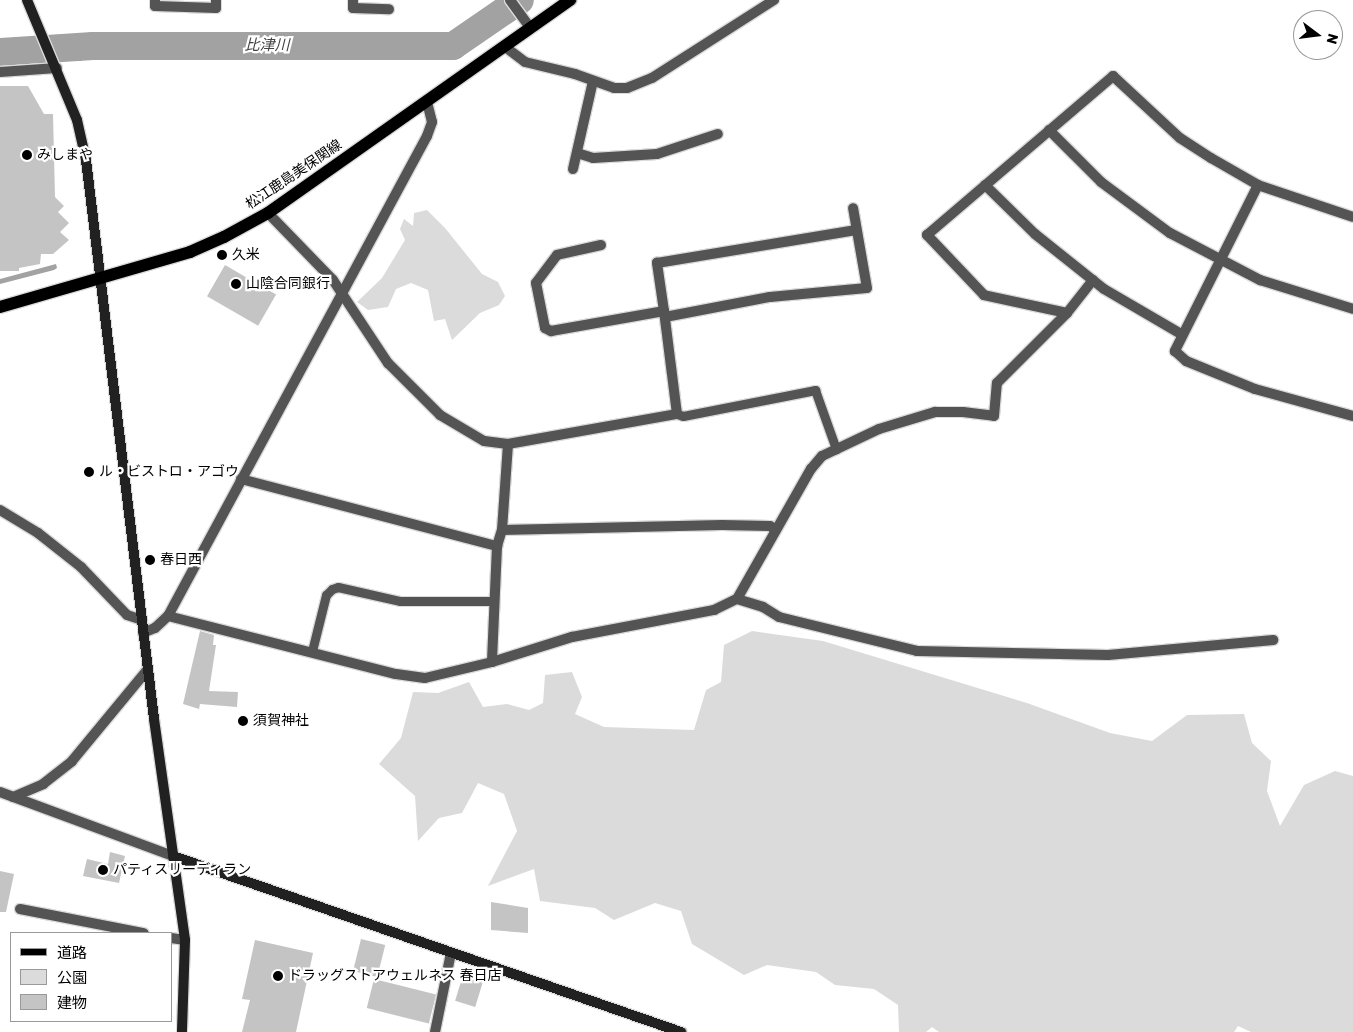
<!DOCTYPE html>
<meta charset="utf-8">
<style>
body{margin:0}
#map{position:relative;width:1353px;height:1032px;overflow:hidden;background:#fff;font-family:Rubik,"Noto Sans JP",sans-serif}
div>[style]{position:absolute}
.green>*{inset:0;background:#dbdbdb}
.water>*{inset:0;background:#a2a2a2}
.river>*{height:28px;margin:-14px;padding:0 14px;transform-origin:14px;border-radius:14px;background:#a2a2a2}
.building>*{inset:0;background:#c4c4c4;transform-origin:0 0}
.roads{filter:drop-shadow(1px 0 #dbdbdb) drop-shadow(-1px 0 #dbdbdb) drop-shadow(0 1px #dbdbdb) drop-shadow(0 -1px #dbdbdb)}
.lane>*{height:9px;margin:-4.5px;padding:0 4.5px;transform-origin:4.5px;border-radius:4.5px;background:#545454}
.street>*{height:10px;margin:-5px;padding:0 5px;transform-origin:5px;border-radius:5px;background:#545454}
.secondary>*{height:10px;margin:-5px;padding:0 5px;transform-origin:5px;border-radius:5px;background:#212121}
.primary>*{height:12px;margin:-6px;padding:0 6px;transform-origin:6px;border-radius:6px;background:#000}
.dots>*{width:14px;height:14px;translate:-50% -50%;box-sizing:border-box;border:2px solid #fff;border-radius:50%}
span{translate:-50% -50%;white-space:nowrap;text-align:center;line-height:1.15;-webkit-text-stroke:4.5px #fff;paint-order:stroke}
.poi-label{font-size:14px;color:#000}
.left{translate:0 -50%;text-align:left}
.street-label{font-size:14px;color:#000}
.water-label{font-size:15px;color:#434343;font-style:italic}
.legend{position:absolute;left:10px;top:932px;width:162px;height:90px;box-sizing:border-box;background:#fff;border:1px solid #999;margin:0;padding:6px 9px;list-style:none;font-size:15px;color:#000}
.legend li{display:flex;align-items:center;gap:10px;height:25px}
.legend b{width:25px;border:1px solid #999}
.north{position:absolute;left:1293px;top:10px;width:50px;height:50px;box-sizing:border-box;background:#fff;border:1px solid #999;border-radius:50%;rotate:105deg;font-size:14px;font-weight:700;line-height:20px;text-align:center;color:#000}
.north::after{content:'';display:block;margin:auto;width:18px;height:22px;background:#000;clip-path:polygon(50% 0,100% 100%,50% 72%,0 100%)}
</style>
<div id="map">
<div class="green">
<i style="clip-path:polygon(427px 210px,445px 228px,482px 274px,498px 282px,505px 296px,499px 305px,480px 313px,452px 340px,445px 319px,434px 321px,428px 290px,411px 283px,396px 289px,388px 307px,368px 310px,357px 302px,382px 278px,405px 240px,400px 229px,404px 219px,413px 226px,414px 213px)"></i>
<i style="clip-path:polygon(752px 631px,823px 641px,1027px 703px,1110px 733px,1152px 741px,1187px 715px,1244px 714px,1252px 743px,1271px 761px,1267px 791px,1280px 826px,1304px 785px,1335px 771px,1353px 776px,1353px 1032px,1251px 1032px,1238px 1026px,1234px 1032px,939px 1032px,932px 1027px,926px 1032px,899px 1032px,898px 1005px,874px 989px,835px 985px,816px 972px,767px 965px,744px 975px,692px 944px,681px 911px,655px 903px,614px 920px,595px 908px,540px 901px,534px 869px,488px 886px,517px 831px,504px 794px,478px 783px,462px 813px,439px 818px,418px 841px,415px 796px,379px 764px,401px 738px,413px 692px,438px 693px,469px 682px,483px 707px,507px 704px,529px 710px,543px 703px,545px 675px,572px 672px,582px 697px,575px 714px,604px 727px,694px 730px,706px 690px,721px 682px,724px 645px)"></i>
</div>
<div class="water">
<i style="clip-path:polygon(74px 44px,82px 61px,0 57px,0 47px)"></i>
<i style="clip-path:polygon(56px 264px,57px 268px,54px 270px,0 284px,0 279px)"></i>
</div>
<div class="river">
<i style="left:0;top:52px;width:93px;rotate:-3.7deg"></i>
<i style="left:93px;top:46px;width:360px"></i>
<i style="left:453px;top:46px;width:81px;rotate:-34.5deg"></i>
</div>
<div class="building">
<i style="clip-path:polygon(0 86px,28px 86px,44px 114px,53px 114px,55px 197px,64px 206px,58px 212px,69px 223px,60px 232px,69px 240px,53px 254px,41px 254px,40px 264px,19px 268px,19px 271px,0 271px)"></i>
<i style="left:225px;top:265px;width:59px;height:36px;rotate:30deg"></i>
<i style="clip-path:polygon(200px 631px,214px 635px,213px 645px,216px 645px,209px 691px,238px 692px,237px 707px,200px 704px,199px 709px,183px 704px)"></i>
<i style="clip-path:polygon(110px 852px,125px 856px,119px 883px,83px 876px,87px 859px,108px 864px)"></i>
<i style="clip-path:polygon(0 871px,14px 874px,6px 912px,0 912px)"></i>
<i style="clip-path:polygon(491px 902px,528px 908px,528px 933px,491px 930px)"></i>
<i style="left:361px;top:939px;width:25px;height:33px;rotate:14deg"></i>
<i style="clip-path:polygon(255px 940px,313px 953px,296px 1032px,242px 1032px,250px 1000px,242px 999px)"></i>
<i style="left:463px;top:975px;width:21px;height:27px;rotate:17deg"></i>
<i style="left:374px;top:979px;width:64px;height:30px;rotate:14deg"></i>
</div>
<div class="roads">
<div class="lane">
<i style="left:677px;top:414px;width:6px;rotate:18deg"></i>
<i style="left:683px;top:416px;width:135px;rotate:-11.1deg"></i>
<i style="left:815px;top:390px;width:63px;rotate:70.4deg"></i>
<i style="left:312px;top:651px;width:58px;rotate:-76deg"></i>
<i style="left:326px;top:595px;width:8px;rotate:-45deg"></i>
<i style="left:332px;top:589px;width:6px;rotate:-18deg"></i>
<i style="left:338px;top:587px;width:64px;rotate:12.7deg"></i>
<i style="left:400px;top:601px;width:92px"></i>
</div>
<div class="street">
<i style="left:155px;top:0;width:6px;rotate:90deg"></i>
<i style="left:155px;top:6px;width:61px;rotate:1.9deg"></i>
<i style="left:216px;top:8px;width:8px;rotate:-90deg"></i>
<i style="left:353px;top:0;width:8px;rotate:90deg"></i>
<i style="left:353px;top:8px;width:36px;rotate:2deg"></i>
<i style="left:510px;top:0;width:34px;rotate:54deg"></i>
<i style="left:504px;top:46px;width:26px;rotate:37deg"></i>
<i style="left:525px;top:62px;width:51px;rotate:13.5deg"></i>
<i style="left:575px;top:74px;width:41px;rotate:19.7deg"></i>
<i style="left:614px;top:88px;width:13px"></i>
<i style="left:627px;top:88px;width:27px;rotate:-22deg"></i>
<i style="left:652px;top:78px;width:145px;rotate:-32.6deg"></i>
<i style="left:0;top:72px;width:57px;rotate:-4deg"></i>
<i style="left:1049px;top:130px;width:74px;rotate:45deg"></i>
<i style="left:1101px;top:182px;width:86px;rotate:36.5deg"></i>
<i style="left:1170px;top:233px;width:102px;rotate:27.6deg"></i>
<i style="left:1260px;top:280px;width:97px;rotate:17.3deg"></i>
<i style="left:577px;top:153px;width:17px;rotate:17deg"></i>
<i style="left:593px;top:158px;width:64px;rotate:-3.6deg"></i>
<i style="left:657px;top:154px;width:64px;rotate:-18.2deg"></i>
<i style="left:573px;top:169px;width:90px;rotate:-77.2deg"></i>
<i style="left:985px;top:185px;width:70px;rotate:44.4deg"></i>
<i style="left:1035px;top:234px;width:88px;rotate:38.6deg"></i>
<i style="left:1104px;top:289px;width:89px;rotate:30.3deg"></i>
<i style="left:1258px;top:185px;width:186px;rotate:116.6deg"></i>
<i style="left:1175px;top:351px;width:15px;rotate:42deg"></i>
<i style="left:1186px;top:361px;width:74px;rotate:22.1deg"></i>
<i style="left:1255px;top:389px;width:102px;rotate:15.4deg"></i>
<i style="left:268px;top:213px;width:93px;rotate:45.9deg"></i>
<i style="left:333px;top:280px;width:100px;rotate:56.5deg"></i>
<i style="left:388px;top:363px;width:74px;rotate:45deg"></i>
<i style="left:440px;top:415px;width:51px;rotate:30.6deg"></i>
<i style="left:484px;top:441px;width:24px;rotate:7deg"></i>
<i style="left:508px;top:444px;width:172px;rotate:-10.1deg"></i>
<i style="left:677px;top:414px;width:104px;rotate:-97.2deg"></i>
<i style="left:601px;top:245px;width:45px;rotate:167.2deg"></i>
<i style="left:557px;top:255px;width:35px;rotate:127deg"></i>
<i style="left:536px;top:283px;width:46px;rotate:78.7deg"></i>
<i style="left:545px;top:328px;width:7px;rotate:27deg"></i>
<i style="left:551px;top:331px;width:115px;rotate:-10deg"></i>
<i style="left:664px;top:311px;width:49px;rotate:-98.3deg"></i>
<i style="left:657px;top:263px;width:202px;rotate:-9.4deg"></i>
<i style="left:1067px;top:313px;width:42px;rotate:-51.8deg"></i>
<i style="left:665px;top:317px;width:107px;rotate:-10.8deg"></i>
<i style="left:770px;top:297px;width:97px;rotate:-5.3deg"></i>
<i style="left:867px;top:288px;width:81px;rotate:-99.9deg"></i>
<i style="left:241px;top:479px;width:265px;rotate:14.7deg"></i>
<i style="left:497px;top:546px;width:116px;rotate:92.5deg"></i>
<i style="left:0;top:510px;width:44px;rotate:31.2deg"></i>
<i style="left:38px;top:533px;width:55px;rotate:38.3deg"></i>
<i style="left:81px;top:567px;width:66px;rotate:46.2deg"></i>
<i style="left:127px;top:615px;width:16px;rotate:18deg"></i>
<i style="left:502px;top:530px;width:86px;rotate:-86deg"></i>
<i style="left:497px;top:546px;width:17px;rotate:-73deg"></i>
<i style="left:502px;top:530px;width:220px;rotate:-1.3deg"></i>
<i style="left:722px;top:525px;width:48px;rotate:1.2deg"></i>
<i style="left:770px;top:526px;width:7px;rotate:34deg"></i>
<i style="left:737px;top:599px;width:150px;rotate:-60.4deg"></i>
<i style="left:811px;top:469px;width:17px;rotate:-50deg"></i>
<i style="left:822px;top:456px;width:63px;rotate:-25.3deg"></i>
<i style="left:879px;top:429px;width:59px;rotate:-16.9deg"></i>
<i style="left:935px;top:412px;width:28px"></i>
<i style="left:963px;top:412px;width:31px;rotate:7deg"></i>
<i style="left:994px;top:416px;width:33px;rotate:-85deg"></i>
<i style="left:997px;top:383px;width:99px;rotate:-45deg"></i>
<i style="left:1067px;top:313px;width:85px;rotate:-167.8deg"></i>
<i style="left:984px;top:295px;width:83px;rotate:-133.5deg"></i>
<i style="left:927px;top:235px;width:245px;rotate:-40.5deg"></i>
<i style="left:1113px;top:76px;width:91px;rotate:42.8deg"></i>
<i style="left:1180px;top:138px;width:37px;rotate:33deg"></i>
<i style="left:1211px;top:158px;width:54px;rotate:29.9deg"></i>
<i style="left:1258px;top:185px;width:100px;rotate:18.6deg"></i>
<i style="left:168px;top:616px;width:235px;rotate:14.3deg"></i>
<i style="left:396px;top:674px;width:29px;rotate:8deg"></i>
<i style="left:425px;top:678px;width:69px;rotate:-13.4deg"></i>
<i style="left:492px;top:662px;width:84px;rotate:-17.4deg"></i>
<i style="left:572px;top:637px;width:145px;rotate:-10.8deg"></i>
<i style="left:714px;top:610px;width:25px;rotate:-26deg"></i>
<i style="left:737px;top:599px;width:27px;rotate:17deg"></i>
<i style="left:763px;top:607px;width:19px;rotate:32deg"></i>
<i style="left:779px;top:617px;width:142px;rotate:13.8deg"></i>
<i style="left:917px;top:651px;width:191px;rotate:1.2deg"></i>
<i style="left:1108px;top:655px;width:166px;rotate:-5.2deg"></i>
<i style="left:143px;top:633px;width:13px;rotate:-23deg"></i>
<i style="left:155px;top:628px;width:18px;rotate:-43deg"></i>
<i style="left:168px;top:616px;width:545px;rotate:-61.65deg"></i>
<i style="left:427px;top:136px;width:15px;rotate:-70deg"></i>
<i style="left:432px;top:122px;width:21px;rotate:-104deg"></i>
<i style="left:0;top:792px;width:184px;rotate:20.3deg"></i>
<i style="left:13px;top:797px;width:33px;rotate:-23deg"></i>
<i style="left:43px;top:784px;width:37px;rotate:-38deg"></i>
<i style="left:72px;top:761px;width:119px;rotate:-50.4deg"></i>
<i style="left:20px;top:909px;width:126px;rotate:11deg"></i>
<i style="left:171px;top:938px;width:14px;rotate:8deg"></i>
<i style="left:435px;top:1032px;width:81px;rotate:-78.6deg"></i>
</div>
<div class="secondary">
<i style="left:27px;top:0;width:130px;rotate:67.4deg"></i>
<i style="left:77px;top:120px;width:41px;rotate:77.3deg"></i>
<i style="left:86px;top:160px;width:563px;rotate:83.06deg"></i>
<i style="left:154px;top:719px;width:223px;rotate:82deg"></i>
<i style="left:185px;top:940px;width:92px;rotate:91.9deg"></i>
<i style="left:173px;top:856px;width:538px;rotate:19.11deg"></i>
</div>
<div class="primary">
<i style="left:0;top:307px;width:198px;rotate:-16.1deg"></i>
<i style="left:190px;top:252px;width:37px;rotate:-24deg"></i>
<i style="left:224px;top:237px;width:50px;rotate:-28.6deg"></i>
<i style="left:268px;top:213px;width:370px;rotate:-35.2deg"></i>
</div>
</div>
<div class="dots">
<i style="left:27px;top:155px;background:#000"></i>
<i style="left:222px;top:255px;background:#000"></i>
<i style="left:236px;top:284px;background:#000"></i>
<i style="left:89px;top:472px;background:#000"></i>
<i style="left:150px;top:560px;background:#000"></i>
<i style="left:243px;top:721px;background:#000"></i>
<i style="left:103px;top:870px;background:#000"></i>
<i style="left:278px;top:976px;background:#000"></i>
</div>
<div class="poi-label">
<span class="left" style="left:37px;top:155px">みしまや</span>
<span class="left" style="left:232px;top:255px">久米</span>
<span class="left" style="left:246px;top:284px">山陰合同銀行</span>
<span class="left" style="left:99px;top:472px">ル・ビストロ・アゴウ</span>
<span class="left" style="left:160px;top:560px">春日西</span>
<span class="left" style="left:253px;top:721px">須賀神社</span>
<span class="left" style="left:113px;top:870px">パティスリーディラン</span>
<span class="left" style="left:288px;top:976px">ドラッグストアウェルネス 春日店</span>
</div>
<div class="street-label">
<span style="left:294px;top:175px;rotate:-34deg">松江鹿島美保関線</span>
</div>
<div class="water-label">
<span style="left:267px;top:46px">比津川</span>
</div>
<ul class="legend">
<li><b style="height:6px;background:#000"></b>道路</li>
<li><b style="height:14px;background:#dbdbdb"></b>公園</li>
<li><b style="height:14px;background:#c4c4c4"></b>建物</li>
</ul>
<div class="north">N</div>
</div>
